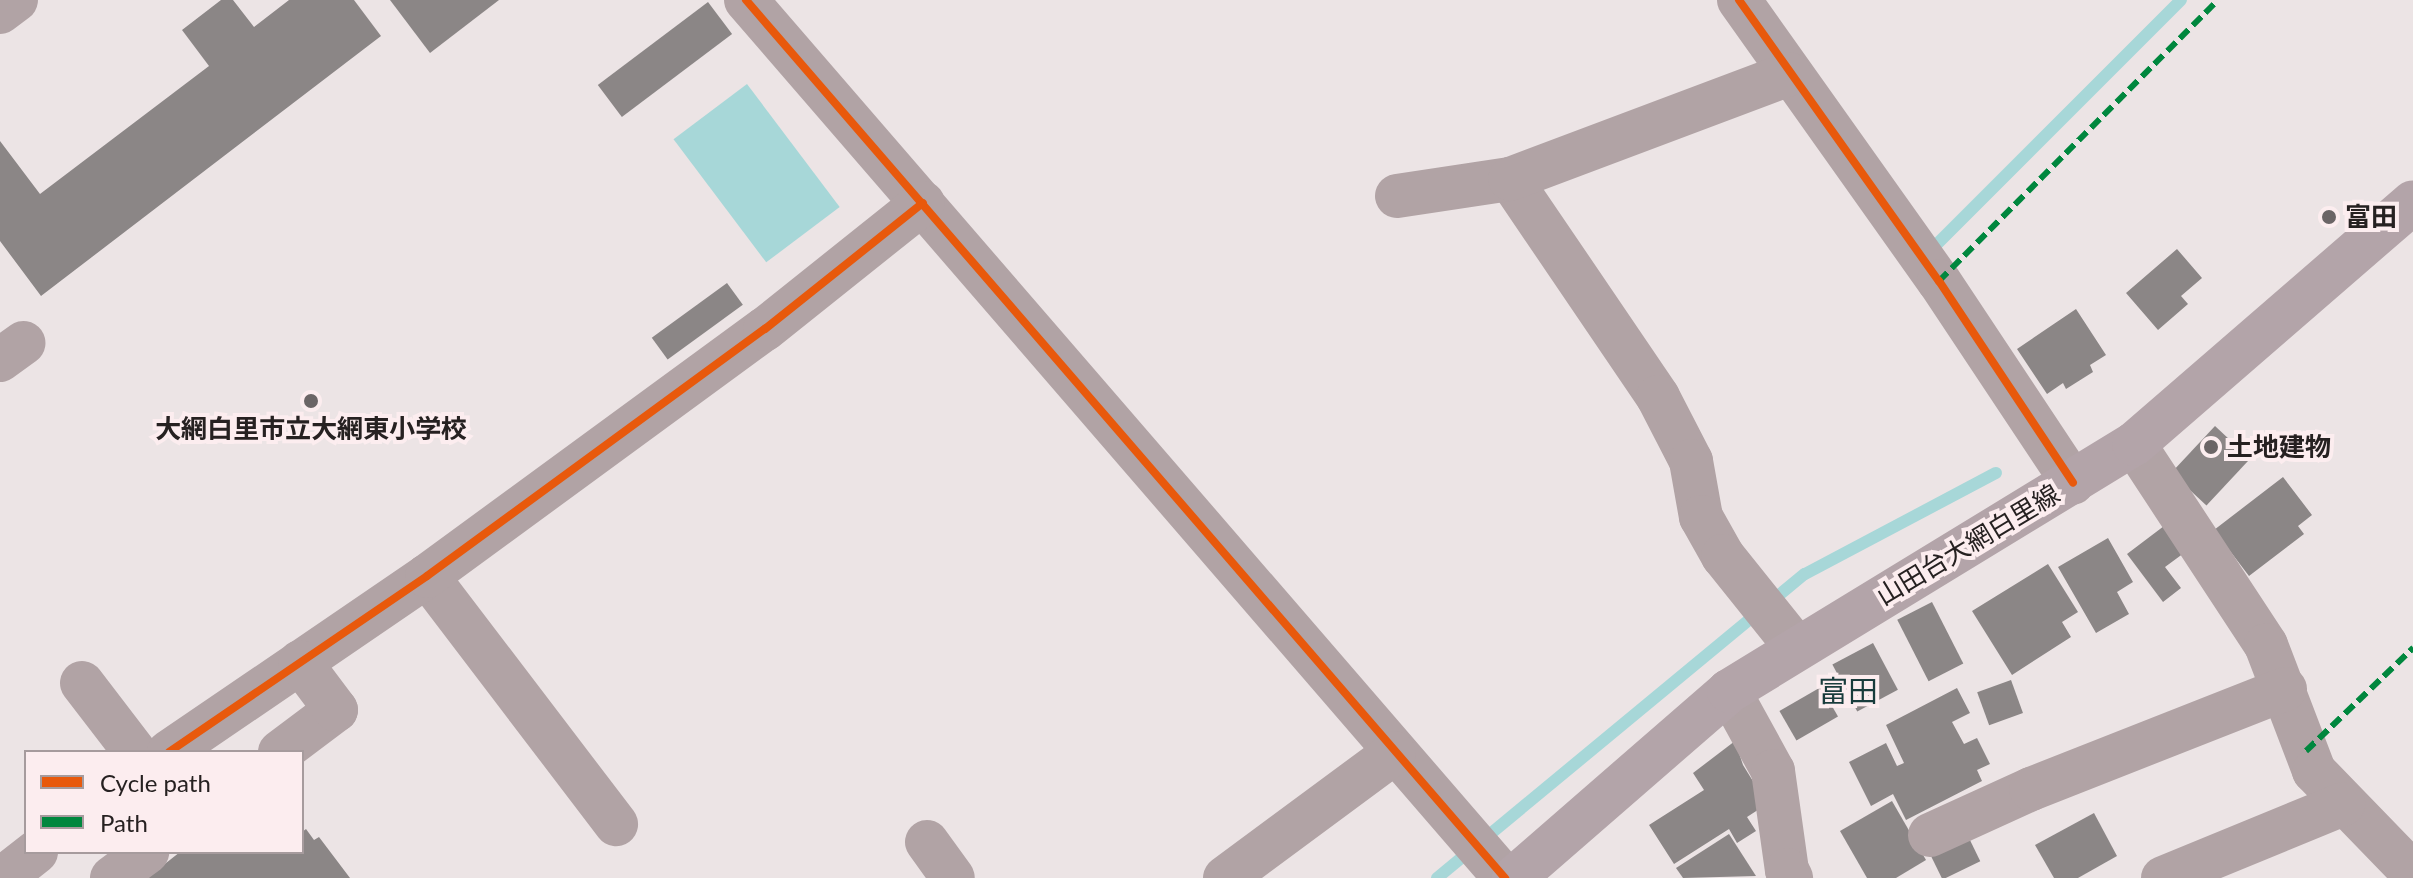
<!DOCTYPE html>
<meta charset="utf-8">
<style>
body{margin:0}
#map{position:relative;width:2413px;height:878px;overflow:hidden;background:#ece4e5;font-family:Lato,"Noto Sans JP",sans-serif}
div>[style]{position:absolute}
.water>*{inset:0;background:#a7d7d8;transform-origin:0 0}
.stream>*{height:12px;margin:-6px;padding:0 6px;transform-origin:6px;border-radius:6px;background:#a7d7d8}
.building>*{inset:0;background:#8b8686;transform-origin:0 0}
.minor>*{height:44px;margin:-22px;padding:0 22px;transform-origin:22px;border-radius:22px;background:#b1a3a5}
.major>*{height:44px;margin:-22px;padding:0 22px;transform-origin:22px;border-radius:22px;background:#b3a4a9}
.quiet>*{height:6px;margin-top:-3px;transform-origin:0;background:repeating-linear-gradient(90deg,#00873e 0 12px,transparent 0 18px)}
.cycleway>*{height:8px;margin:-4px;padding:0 4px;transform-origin:4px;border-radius:4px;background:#e8590c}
.dots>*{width:22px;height:22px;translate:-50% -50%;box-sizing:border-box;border:4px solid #fcedef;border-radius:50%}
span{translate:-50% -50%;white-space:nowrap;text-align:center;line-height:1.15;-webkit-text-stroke:8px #fcedef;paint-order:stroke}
.poi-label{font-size:26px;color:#262121;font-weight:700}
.left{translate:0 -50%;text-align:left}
.street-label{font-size:26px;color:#262121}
.quarter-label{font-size:30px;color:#193c3c}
.legend{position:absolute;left:24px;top:750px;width:280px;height:104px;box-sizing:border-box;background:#fcedef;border:2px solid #a69b9d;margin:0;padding:10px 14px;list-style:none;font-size:24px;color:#262121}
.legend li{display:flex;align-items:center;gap:16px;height:40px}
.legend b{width:40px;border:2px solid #a69b9d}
</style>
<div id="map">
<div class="water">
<i style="left:747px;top:84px;width:154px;height:92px;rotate:53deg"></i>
</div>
<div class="stream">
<i style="left:1937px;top:244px;width:345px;rotate:-45deg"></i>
<i style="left:1437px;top:878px;width:477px;rotate:-39.6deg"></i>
<i style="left:1805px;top:574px;width:216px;rotate:-27.9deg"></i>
</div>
<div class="building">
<i style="clip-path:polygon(221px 0,233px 0,254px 27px,289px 0,354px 0,381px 36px,41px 296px,0 241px,0 141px,40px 194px,209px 66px,182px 30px)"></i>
<i style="clip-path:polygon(390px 0,499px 0,430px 53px)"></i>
<i style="left:708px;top:2px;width:40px;height:138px;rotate:53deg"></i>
<i style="clip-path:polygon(2177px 249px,2202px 278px,2181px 296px,2188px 304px,2158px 330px,2126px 293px)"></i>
<i style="left:727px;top:283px;width:27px;height:93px;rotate:54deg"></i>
<i style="clip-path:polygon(2076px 309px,2106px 355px,2090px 365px,2093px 372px,2066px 389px,2063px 383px,2047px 394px,2017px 349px)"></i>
<i style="left:2215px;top:426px;width:48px;height:64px;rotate:43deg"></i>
<i style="clip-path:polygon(2283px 477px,2312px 515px,2298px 526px,2304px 534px,2249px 576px,2214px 530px)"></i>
<i style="clip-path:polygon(2164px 526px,2184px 553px,2165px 567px,2181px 588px,2163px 602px,2127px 554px)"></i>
<i style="clip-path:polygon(2108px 538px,2133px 582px,2117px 592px,2129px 614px,2096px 633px,2058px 567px)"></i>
<i style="clip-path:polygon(2048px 564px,2078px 612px,2062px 622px,2071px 637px,2012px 675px,1972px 611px)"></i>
<i style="left:1932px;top:602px;width:69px;height:39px;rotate:63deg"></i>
<i style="left:1873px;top:643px;width:53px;height:46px;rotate:62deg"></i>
<i style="left:2011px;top:680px;width:35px;height:36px;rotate:70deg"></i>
<i style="left:1821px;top:687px;width:34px;height:48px;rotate:60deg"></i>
<i style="clip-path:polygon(1957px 688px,1970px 713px,1952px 722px,1964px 744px,1977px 738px,1990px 764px,1977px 770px,1982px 781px,1906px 820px,1893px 794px,1871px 806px,1849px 762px,1886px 743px,1897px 766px,1904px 763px,1886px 725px)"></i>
<i style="clip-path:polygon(1735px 741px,1743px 765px,1767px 804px,1747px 817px,1756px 831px,1737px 843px,1729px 829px,1674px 864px,1649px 825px,1704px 790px,1693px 773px)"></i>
<i style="clip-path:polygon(1892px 801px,1926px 860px,1896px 878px,1867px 878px,1840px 831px)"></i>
<i style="clip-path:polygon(2094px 813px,2117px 856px,2078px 878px,2054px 878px,2035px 845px)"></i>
<i style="clip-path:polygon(306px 829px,314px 840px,319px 837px,350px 878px,147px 878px,180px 852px,302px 852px,302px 832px)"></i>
<i style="clip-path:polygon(1729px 834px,1756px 876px,1683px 878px,1676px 868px)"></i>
<i style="left:1968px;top:836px;width:28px;height:42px;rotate:64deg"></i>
</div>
<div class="minor">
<i style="left:746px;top:0;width:1161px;rotate:49.16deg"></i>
<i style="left:1739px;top:0;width:345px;rotate:54.6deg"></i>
<i style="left:1939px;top:281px;width:242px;rotate:56.4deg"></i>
<i style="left:0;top:12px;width:20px;rotate:-37deg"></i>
<i style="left:1510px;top:179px;width:263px;rotate:55.8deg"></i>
<i style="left:1658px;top:397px;width:72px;rotate:62.7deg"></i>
<i style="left:1691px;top:461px;width:57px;rotate:79.9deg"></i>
<i style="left:1701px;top:517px;width:45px;rotate:60.6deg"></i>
<i style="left:1723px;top:556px;width:117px;rotate:51.3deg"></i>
<i style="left:1397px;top:196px;width:114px;rotate:-8.6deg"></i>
<i style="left:1510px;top:179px;width:298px;rotate:-20.6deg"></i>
<i style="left:0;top:360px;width:29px;rotate:-36deg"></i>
<i style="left:2134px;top:444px;width:240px;rotate:56.7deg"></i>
<i style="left:2266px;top:645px;width:135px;rotate:69.1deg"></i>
<i style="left:2314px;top:771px;width:142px;rotate:45.9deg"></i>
<i style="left:427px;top:576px;width:312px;rotate:52.7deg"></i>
<i style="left:82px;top:683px;width:87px;rotate:52.5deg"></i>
<i style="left:1729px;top:691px;width:91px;rotate:61.2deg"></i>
<i style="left:1773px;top:771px;width:100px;rotate:82deg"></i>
<i style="left:1787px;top:870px;width:9px;rotate:63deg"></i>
<i style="left:169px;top:752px;width:312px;rotate:-34.3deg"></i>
<i style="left:427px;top:576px;width:419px;rotate:-36.2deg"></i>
<i style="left:765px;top:329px;width:202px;rotate:-38.6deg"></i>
<i style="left:280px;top:752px;width:70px;rotate:-36.9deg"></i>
<i style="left:336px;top:710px;width:60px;rotate:-126.9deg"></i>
<i style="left:1930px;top:835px;width:111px;rotate:-24.5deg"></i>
<i style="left:2031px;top:789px;width:273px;rotate:-21.5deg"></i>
<i style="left:927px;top:842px;width:44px;rotate:54.2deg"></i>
<i style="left:3px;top:878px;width:42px;rotate:-38.2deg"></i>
<i style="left:112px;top:878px;width:44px;rotate:-36.6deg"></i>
<i style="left:1225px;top:878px;width:210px;rotate:-36.5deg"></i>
<i style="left:2163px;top:878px;width:195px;rotate:-22.3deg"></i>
</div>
<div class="major">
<i style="left:1514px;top:878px;width:285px;rotate:-41deg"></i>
<i style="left:1729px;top:691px;width:474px;rotate:-31.4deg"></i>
<i style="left:2134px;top:444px;width:369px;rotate:-40.9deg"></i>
</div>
<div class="quiet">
<i style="left:1939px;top:281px;width:396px;rotate:-45.2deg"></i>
<i style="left:2306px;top:751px;width:149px;rotate:-43.9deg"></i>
</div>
<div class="cycleway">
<i style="left:746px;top:0;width:1161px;rotate:49.16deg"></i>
<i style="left:1739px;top:0;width:345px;rotate:54.6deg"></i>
<i style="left:1939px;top:281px;width:242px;rotate:56.4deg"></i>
<i style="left:169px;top:752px;width:312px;rotate:-34.3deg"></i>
<i style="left:427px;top:576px;width:419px;rotate:-36.2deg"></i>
<i style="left:765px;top:329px;width:202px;rotate:-38.6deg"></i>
</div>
<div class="dots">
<i style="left:2329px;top:217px;background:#6b6566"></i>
<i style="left:311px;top:401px;background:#6b6566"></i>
<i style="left:2211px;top:447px;background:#6b6566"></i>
</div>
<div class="poi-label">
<span class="left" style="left:2345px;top:217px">富田</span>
<span style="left:311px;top:429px">大網白里市立大網東小学校</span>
<span class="left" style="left:2227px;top:447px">土地建物</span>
</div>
<div class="street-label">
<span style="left:1968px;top:545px;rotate:-31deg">山田台大網白里線</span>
</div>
<div class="quarter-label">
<span style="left:1848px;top:690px">富田</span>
</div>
<ul class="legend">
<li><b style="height:10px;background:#e8590c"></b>Cycle path</li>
<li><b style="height:10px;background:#00873e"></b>Path</li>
</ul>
</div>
